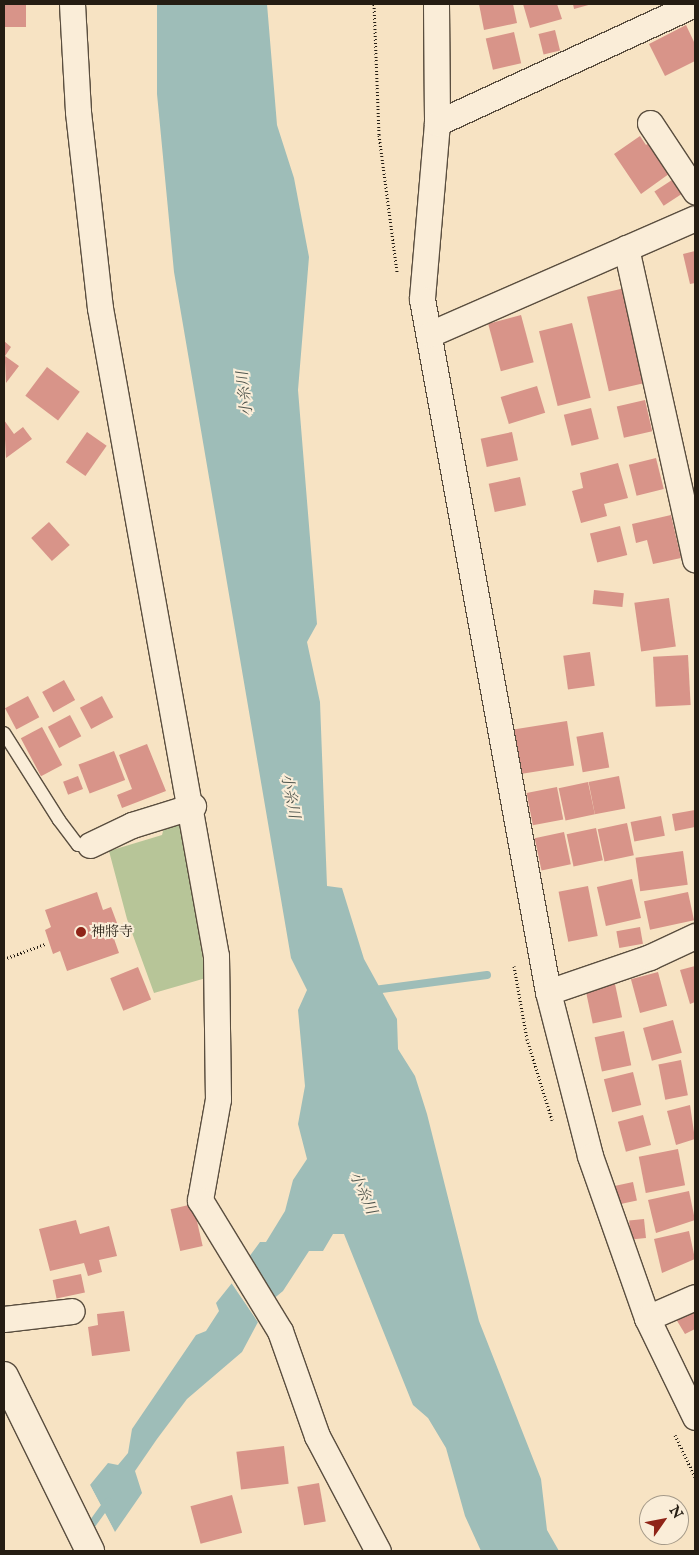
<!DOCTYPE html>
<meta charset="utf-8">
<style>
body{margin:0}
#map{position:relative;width:699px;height:1555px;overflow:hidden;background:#f7e3c3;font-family:"IM FELL English","Noto Serif JP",serif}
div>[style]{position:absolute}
.green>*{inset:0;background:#b7c598}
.water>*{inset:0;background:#9ebdb8}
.pier>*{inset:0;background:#f7e3c3}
.stream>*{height:8px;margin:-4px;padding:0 4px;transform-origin:4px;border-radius:4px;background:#9ebdb8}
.building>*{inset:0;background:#d89489;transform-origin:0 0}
.path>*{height:3px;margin-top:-1.5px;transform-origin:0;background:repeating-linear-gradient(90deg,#251d13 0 1px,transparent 0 3.5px)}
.roads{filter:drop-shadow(1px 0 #5a4e3f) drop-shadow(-1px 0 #5a4e3f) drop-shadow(0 1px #5a4e3f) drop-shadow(0 -1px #5a4e3f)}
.service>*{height:12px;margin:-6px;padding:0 6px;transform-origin:6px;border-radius:6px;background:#faedd8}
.minor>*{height:25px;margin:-12.5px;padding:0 12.5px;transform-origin:12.5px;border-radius:12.5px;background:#faedd8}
.tertiary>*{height:28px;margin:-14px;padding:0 14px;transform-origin:14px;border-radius:14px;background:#faedd8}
.dots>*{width:14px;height:14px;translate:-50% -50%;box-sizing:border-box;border:2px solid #faedd8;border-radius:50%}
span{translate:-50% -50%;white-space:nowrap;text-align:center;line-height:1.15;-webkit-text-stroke:4px #faedd8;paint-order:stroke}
.poi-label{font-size:14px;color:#251d13}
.left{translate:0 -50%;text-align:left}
.water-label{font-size:15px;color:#4f554d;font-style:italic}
.frame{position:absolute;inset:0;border:5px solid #251d13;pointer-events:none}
.north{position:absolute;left:639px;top:1495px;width:50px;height:50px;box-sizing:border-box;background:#faedd8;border:1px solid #a59a89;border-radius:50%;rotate:57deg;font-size:14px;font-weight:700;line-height:20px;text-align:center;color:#251d13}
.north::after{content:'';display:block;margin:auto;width:18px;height:22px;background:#8f2418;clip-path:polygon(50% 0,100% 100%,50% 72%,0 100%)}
</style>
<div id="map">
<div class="green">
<i style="clip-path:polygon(167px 817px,180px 820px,206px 978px,154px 993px,127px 919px,109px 851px,162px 835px)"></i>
</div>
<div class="water">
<i style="clip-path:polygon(157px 4px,267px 4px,277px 125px,294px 178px,309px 257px,298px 390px,317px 624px,307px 642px,320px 702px,327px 886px,342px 888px,364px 959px,397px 1019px,398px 1049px,415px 1076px,427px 1114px,479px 1321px,541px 1479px,547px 1530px,559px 1551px,481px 1551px,465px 1516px,446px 1448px,428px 1418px,413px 1405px,344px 1234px,333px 1234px,323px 1251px,309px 1251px,283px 1291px,272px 1300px,246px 1261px,260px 1242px,266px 1242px,285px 1211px,293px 1180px,307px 1159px,298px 1124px,305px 1086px,298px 1010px,307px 990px,291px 958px,174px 272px,157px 94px)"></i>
<i style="clip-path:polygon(232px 1283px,258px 1322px,242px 1352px,187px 1399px,157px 1439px,135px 1471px,142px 1493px,115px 1532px,90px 1485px,108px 1463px,118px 1465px,128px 1453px,132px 1429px,196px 1335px,206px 1331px,219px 1311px,216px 1303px)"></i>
</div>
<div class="pier">
<i style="clip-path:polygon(230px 1281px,234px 1281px,260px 1324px,258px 1322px)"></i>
<i style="clip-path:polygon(89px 1483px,90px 1485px,116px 1534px,88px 1486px)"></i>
</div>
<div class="stream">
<i style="left:374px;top:990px;width:114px;rotate:-7.6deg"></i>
<i style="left:87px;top:1531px;width:36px;rotate:-54deg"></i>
</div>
<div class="building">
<i style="left:4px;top:4px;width:22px;height:23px"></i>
<i style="clip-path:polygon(479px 4px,513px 4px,517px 23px,484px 30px)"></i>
<i style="clip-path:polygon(523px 4px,557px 4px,562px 19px,530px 28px)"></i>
<i style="clip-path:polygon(573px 4px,592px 4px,574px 9px)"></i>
<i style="clip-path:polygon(686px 25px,695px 44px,695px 61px,665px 76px,649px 44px)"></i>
<i style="left:555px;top:30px;width:21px;height:17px;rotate:76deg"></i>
<i style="left:514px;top:32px;width:32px;height:29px;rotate:77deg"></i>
<i style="clip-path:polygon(640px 136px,646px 145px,652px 140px,673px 171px,641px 194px,614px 154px)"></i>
<i style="left:672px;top:180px;width:17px;height:21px;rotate:57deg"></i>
<i style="clip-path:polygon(695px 251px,695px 283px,690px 284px,683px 254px)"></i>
<i style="left:625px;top:288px;width:97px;height:39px;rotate:77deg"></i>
<i style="left:521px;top:315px;width:49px;height:34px;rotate:75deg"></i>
<i style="left:572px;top:323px;width:77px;height:34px;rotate:76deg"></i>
<i style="clip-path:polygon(4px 341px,11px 347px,5px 356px,19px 366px,6px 383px)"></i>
<i style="left:47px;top:367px;width:41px;height:36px;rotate:37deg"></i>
<i style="left:537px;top:386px;width:28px;height:38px;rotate:73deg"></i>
<i style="left:645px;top:400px;width:32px;height:29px;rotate:77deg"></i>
<i style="left:591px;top:408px;width:32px;height:28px;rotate:76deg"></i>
<i style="clip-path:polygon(4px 420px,14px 434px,23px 427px,32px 439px,6px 458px)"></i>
<i style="left:87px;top:432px;width:24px;height:37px;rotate:35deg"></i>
<i style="left:512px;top:432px;width:29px;height:32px;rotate:78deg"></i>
<i style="left:656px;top:458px;width:32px;height:28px;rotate:76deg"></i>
<i style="clip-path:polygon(618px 463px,628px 498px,604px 504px,607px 516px,581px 523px,572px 491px,583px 488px,580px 473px)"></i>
<i style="left:520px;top:477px;width:29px;height:32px;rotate:78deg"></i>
<i style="clip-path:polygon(671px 515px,681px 558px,653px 564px,647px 540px,636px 543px,632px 524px)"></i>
<i style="left:49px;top:522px;width:31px;height:24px;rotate:48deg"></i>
<i style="left:620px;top:526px;width:30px;height:31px;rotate:76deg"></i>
<i style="left:594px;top:590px;width:30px;height:14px;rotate:6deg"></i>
<i style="left:669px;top:598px;width:49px;height:35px;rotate:82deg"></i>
<i style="left:590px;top:652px;width:34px;height:27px;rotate:82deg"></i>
<i style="left:688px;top:655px;width:50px;height:35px;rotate:87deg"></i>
<i style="left:64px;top:680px;width:23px;height:25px;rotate:61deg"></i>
<i style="left:28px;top:696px;width:24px;height:26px;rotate:62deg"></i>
<i style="left:102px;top:696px;width:24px;height:25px;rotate:62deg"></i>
<i style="left:70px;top:715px;width:24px;height:25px;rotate:62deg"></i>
<i style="left:567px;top:721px;width:45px;height:59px;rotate:81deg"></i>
<i style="left:42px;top:727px;width:43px;height:24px;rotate:62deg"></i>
<i style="left:603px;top:732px;width:36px;height:27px;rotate:80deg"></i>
<i style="clip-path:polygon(147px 744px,166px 791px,122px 808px,117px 795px,132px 789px,119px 755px)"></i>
<i style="left:114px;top:751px;width:31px;height:38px;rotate:69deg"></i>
<i style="left:78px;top:776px;width:14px;height:16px;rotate:69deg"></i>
<i style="left:619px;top:776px;width:33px;height:31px;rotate:79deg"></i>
<i style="left:588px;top:782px;width:33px;height:30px;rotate:78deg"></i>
<i style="left:557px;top:787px;width:33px;height:31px;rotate:79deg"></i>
<i style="clip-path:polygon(695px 810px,695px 827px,675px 831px,672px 814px)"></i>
<i style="left:661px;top:816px;width:20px;height:31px;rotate:79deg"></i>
<i style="left:627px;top:823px;width:33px;height:30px;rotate:78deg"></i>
<i style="left:596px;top:828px;width:33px;height:30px;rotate:78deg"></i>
<i style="left:564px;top:832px;width:33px;height:30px;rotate:78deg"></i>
<i style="left:683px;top:851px;width:34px;height:48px;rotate:82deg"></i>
<i style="left:632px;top:879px;width:40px;height:36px;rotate:77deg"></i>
<i style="left:588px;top:886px;width:51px;height:30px;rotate:79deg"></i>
<i style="clip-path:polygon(97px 892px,103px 910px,111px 907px,120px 931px,112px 933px,119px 953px,67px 971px,60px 951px,53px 954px,45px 930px,51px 927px,45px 910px)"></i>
<i style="left:688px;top:892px;width:29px;height:45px;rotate:78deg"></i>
<i style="left:640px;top:927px;width:17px;height:24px;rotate:80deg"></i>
<i style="clip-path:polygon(695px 966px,695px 1002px,690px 1004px,680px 970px)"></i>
<i style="left:138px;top:967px;width:35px;height:30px;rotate:68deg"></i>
<i style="left:658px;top:972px;width:35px;height:28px;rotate:75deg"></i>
<i style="left:615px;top:984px;width:34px;height:30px;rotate:78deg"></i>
<i style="left:673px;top:1020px;width:34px;height:31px;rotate:75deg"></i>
<i style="left:624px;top:1031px;width:35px;height:30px;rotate:78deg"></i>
<i style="left:681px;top:1060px;width:36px;height:23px;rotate:79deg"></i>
<i style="left:633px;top:1072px;width:34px;height:30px;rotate:76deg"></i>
<i style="clip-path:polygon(690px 1105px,695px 1139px,676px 1145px,667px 1111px)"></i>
<i style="left:643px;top:1115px;width:31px;height:26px;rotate:75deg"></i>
<i style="left:678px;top:1149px;width:37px;height:40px;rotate:79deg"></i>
<i style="left:633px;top:1182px;width:19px;height:19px;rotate:78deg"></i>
<i style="clip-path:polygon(689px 1191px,695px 1220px,656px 1233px,648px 1200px)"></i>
<i style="left:193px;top:1204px;width:43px;height:23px;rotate:77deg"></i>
<i style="left:644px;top:1219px;width:19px;height:15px;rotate:84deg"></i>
<i style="clip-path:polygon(76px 1220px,80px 1234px,109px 1226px,117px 1256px,99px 1260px,102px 1272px,88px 1276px,84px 1263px,50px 1271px,39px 1229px)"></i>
<i style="clip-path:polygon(689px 1231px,695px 1259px,662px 1273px,654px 1239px)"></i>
<i style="left:81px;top:1274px;width:19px;height:29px;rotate:78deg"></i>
<i style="clip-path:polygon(695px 1309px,695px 1329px,685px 1334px,676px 1319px)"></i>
<i style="clip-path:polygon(124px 1311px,130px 1351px,92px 1356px,88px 1327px,98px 1325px,97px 1314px)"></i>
<i style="left:284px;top:1446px;width:38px;height:48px;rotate:83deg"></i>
<i style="left:319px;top:1483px;width:39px;height:22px;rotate:80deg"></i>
<i style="left:232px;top:1495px;width:39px;height:43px;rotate:75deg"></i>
</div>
<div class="path">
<i style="left:374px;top:4px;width:131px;rotate:87.8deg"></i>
<i style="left:379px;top:135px;width:138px;rotate:82.5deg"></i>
<i style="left:4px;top:959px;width:44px;rotate:-20.1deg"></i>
<i style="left:514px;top:966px;width:74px;rotate:79.9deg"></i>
<i style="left:527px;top:1039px;width:85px;rotate:72.8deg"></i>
<i style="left:675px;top:1435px;width:47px;rotate:64.5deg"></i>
</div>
<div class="roads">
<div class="service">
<i style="left:4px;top:733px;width:103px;rotate:57.7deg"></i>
<i style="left:59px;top:820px;width:31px;rotate:53deg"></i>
<i style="left:78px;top:845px;width:12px"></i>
</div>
<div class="minor">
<i style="left:72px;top:4px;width:108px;rotate:86.8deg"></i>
<i style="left:78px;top:112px;width:197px;rotate:83.6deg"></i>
<i style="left:100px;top:308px;width:658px;rotate:79.85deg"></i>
<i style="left:216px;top:956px;width:143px;rotate:89.2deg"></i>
<i style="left:218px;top:1099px;width:103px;rotate:100.1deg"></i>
<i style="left:200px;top:1200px;width:153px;rotate:58.6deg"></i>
<i style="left:280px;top:1331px;width:111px;rotate:70.6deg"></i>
<i style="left:317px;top:1436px;width:130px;rotate:62.1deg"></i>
<i style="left:436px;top:4px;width:119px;rotate:89.5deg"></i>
<i style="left:437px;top:123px;width:177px;rotate:94.9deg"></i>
<i style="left:422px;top:299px;width:704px;rotate:79.7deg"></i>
<i style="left:548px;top:992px;width:169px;rotate:75.6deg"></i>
<i style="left:590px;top:1156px;width:172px;rotate:70.6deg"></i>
<i style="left:647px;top:1318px;width:110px;rotate:64.1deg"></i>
<i style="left:437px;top:123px;width:284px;rotate:-24.8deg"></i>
<i style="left:650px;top:123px;width:82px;rotate:56.5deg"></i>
<i style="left:626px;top:248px;width:319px;rotate:77.5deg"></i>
<i style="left:430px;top:334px;width:289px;rotate:-23.6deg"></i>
<i style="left:90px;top:845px;width:47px;rotate:-25.5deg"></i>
<i style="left:132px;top:825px;width:64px;rotate:-17.3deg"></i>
<i style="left:548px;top:992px;width:108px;rotate:-18.9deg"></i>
<i style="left:650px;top:957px;width:50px;rotate:-25deg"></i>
<i style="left:647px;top:1318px;width:52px;rotate:-23.6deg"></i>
<i style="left:4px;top:1319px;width:68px;rotate:-6.7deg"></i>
</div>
<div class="tertiary">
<i style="left:4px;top:1376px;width:195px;rotate:63.8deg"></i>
</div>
</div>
<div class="dots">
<i style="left:81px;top:932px;background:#8f2418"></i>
</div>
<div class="poi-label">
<span class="left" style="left:91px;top:932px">神將寺</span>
</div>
<div class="water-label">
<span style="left:245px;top:394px;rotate:-96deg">小糸川</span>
<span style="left:290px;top:796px;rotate:79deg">小糸川</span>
<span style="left:363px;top:1193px;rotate:66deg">小糸川</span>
</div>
<div class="frame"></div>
<div class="north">N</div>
</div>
